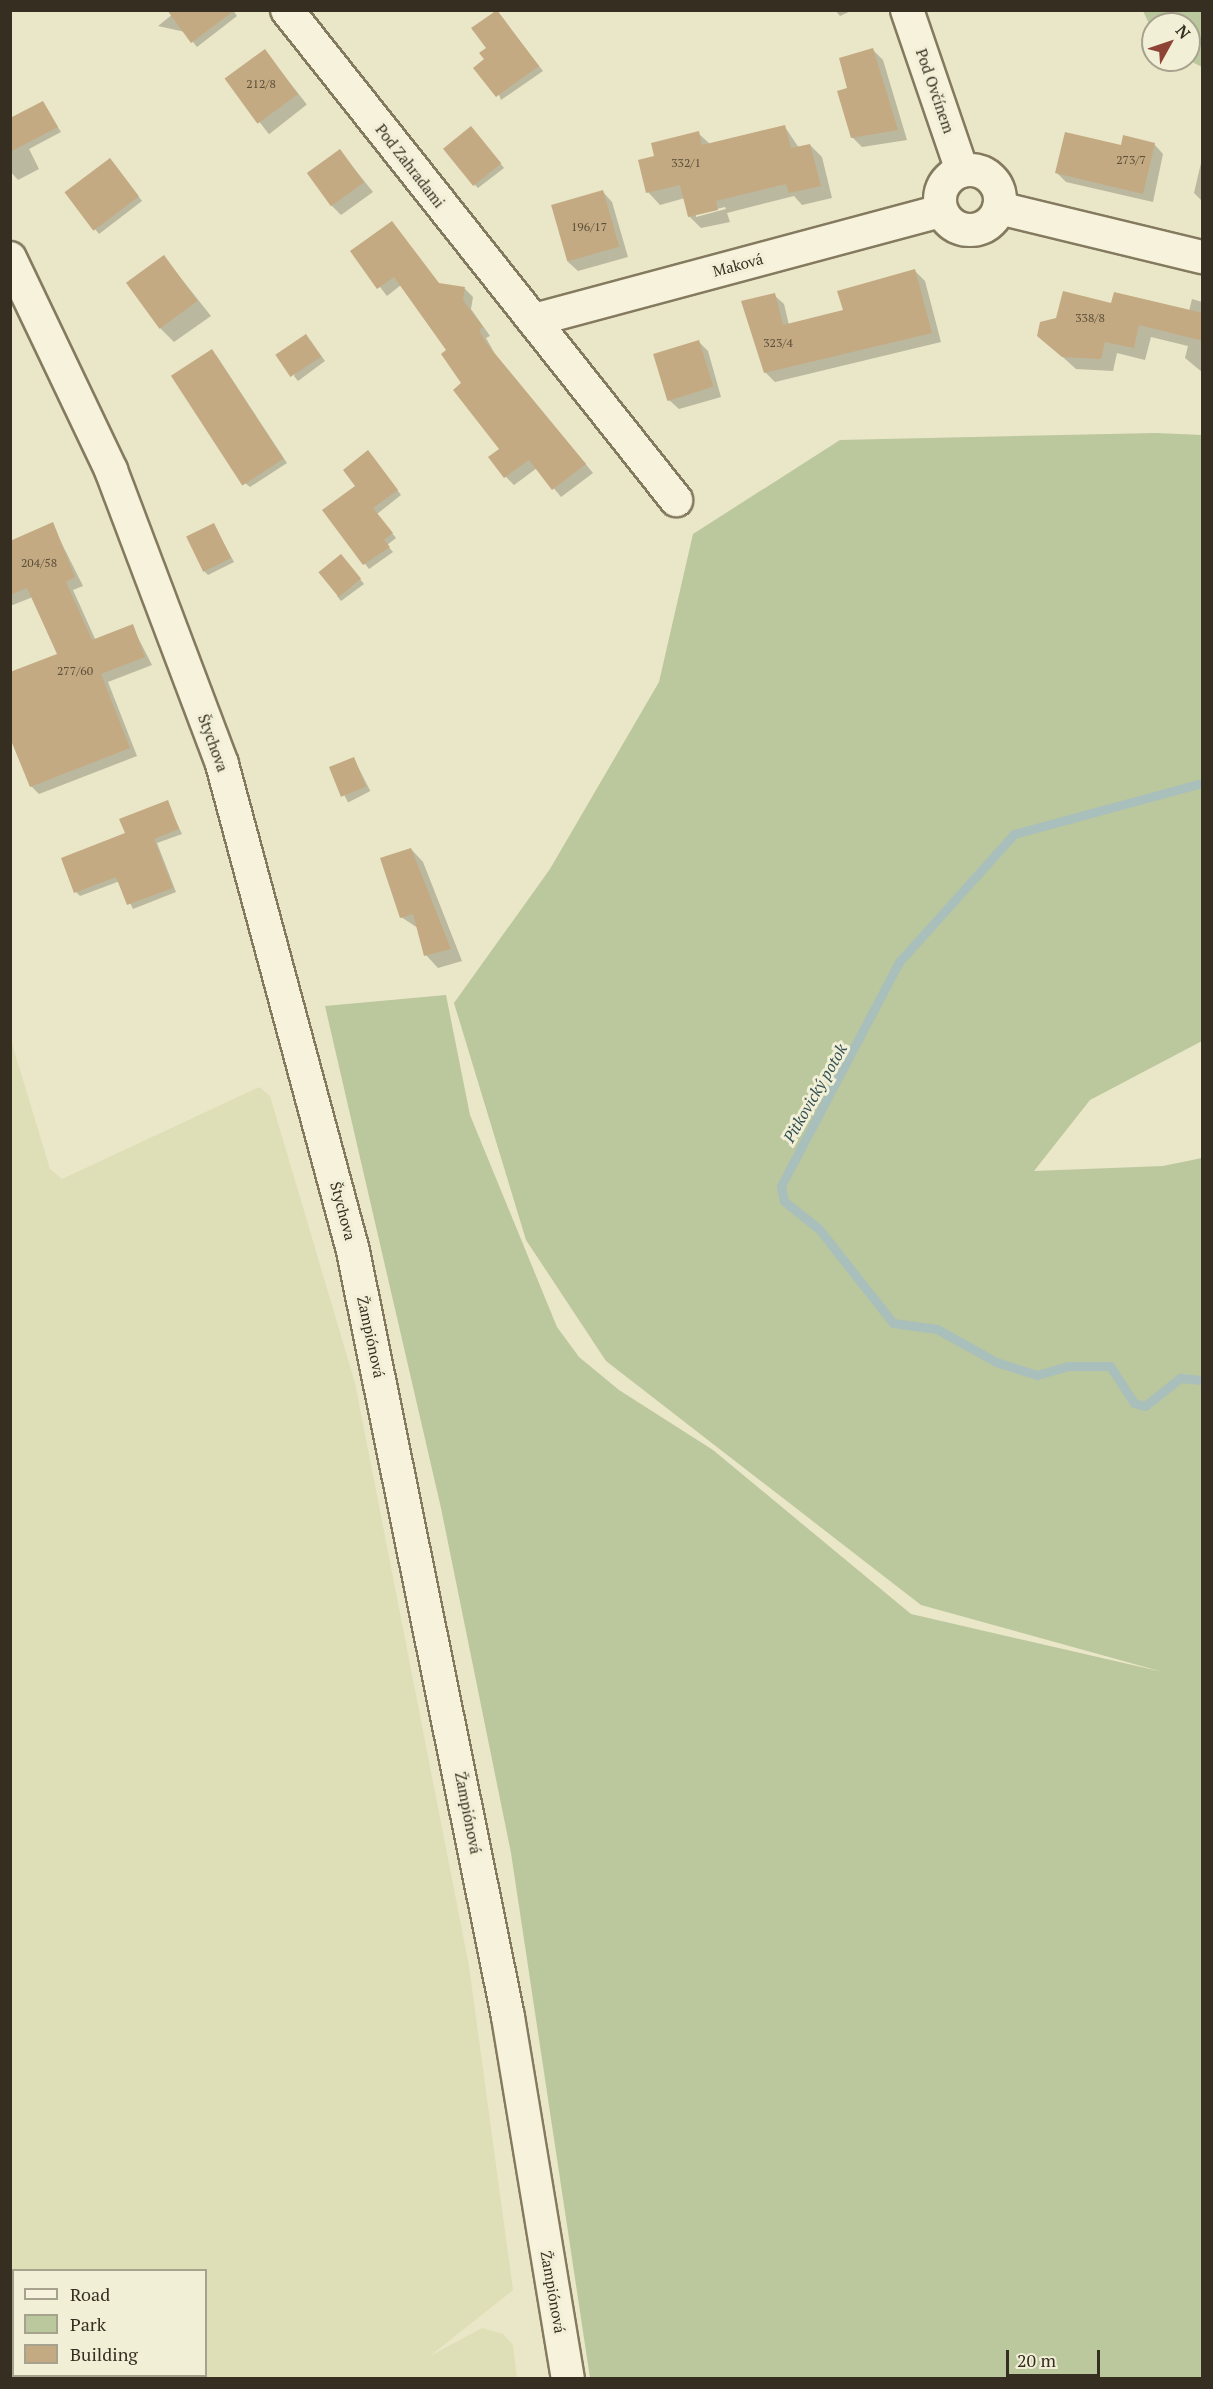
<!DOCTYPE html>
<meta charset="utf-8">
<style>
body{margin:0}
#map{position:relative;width:1213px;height:2389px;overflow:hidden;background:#eae6c8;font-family:"PT Serif",serif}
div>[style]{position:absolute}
.farmland>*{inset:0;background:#dedfb6}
.green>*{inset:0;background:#bbc79d}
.shadow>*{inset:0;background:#0003;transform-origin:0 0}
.stream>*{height:9px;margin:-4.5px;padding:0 4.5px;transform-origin:4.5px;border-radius:4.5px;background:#a9bfbc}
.building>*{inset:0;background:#c4aa82;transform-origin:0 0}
.roads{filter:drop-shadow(2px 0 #847a5f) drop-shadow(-2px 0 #847a5f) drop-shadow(0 2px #847a5f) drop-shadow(0 -2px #847a5f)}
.minor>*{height:32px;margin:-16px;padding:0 16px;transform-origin:16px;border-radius:16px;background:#f6f2db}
.minor>.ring{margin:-16px;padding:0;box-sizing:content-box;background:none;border:32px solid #f6f2db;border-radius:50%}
span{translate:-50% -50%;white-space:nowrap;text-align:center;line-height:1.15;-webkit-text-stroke:6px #f2efd7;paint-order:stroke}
.number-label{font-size:12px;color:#5a4e39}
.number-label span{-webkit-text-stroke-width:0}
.street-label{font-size:15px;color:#362f21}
.water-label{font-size:16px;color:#325055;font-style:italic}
.frame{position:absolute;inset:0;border:12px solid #362f21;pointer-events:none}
.legend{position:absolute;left:12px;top:2269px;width:195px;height:108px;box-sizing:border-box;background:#f2efd7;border:2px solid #a7a28e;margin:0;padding:8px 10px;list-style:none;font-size:18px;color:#362f21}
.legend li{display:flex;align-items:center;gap:12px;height:30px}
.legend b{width:30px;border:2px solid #a7a28e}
.north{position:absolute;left:1141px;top:12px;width:60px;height:60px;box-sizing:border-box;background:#f2efd7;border:2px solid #a7a28e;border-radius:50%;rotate:50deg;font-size:16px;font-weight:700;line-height:24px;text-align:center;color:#362f21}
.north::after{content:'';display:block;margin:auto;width:21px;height:27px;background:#8e4435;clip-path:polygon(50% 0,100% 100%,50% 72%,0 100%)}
.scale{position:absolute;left:1006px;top:2350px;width:94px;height:27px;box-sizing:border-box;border:3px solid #362f21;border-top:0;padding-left:8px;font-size:18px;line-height:21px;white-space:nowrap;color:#362f21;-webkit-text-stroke:4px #f2efd7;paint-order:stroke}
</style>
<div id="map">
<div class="farmland">
<i style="clip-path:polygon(evenodd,10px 1037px,50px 1169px,62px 1179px,259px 1087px,270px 1096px,355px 1383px,469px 1966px,513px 2290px,430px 2356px,482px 2328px,503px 2334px,513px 2345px,517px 2378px,11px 2378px,10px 1037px,14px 2270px,206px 2270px,206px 2376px,14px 2376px,14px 2270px)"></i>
</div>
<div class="green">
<i style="clip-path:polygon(1143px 11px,1202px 11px,1202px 67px,1188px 60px,1189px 24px,1153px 24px,1153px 32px)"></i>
<i style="clip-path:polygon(1156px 433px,1202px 435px,1202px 1041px,1090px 1100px,1034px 1171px,1163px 1166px,1202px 1158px,1202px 2378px,590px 2378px,511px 1853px,441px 1508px,325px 1006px,446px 995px,470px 1115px,557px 1327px,579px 1357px,619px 1390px,713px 1450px,911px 1614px,1163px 1672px,921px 1605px,606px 1361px,526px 1240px,454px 1003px,550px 869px,659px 682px,693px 534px,840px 440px)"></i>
</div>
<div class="shadow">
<i style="clip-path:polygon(178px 10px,233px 10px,237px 16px,197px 47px,185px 32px,158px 26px)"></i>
<i style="clip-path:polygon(835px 10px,853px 10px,840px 16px)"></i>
<i style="clip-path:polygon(501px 17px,543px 71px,501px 100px,486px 60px)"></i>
<i style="clip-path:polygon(873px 50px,883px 60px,907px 140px,862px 147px,852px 137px,849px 89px)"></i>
<i style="left:265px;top:51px;width:68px;height:48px;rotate:52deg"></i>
<i style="clip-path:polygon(43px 103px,61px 132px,29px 149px,39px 169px,18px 180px,10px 171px,10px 120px)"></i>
<i style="clip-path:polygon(evenodd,785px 127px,799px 148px,810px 145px,822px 157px,832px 198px,802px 205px,794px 196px,727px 213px,730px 222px,701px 228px,689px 216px,685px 198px,660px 205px,648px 192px,656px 158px,698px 133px,710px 144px,785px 127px,725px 207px,726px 209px,696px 217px,696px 214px,725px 207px)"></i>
<i style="clip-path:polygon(475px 132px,504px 168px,478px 188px,474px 184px)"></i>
<i style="clip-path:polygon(1154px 144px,1163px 154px,1153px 202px,1066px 182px,1057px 173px,1122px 147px)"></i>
<i style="clip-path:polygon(340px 151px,373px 192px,341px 215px,332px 206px)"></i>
<i style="clip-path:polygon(1201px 163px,1202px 164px,1202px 201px,1194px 193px)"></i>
<i style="clip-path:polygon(114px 164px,142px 201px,99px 234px,95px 229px)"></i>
<i style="clip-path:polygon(603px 192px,612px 202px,628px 257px,578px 271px,568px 262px)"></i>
<i style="clip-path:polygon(392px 223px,440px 285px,465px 289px,473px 297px,471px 309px,490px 336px,486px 338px,495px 354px,593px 473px,561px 497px,537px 468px,514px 485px,506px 477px,490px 457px,501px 449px,448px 351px,401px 285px,387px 296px,352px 251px)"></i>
<i style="clip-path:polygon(164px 257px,211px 316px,174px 342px,160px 328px)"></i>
<i style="clip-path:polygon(915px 271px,925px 281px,941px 342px,775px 382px,765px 372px,774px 295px,784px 304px,789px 325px,844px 312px)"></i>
<i style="clip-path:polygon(1192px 299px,1202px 302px,1202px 372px,1185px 358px,1188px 346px,1151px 337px,1145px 360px,1117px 353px,1113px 371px,1076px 369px,1038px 335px,1112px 304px,1189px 311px)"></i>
<i style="clip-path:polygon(310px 340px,325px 361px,298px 381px,294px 376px)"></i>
<i style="clip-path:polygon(698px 341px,708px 351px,721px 397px,679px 409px,669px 400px)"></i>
<i style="clip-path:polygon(216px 355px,287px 463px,250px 487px,245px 483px)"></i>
<i style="clip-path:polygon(373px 457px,401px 495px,377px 514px,396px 538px,387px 545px,393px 552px,369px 569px,324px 511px,357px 486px)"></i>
<i style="clip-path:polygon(52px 524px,83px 586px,73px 590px,96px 641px,132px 626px,152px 665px,108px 682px,137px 756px,39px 794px,31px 786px,59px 655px,33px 597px,10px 606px,10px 542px)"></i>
<i style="clip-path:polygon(214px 525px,234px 562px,208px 575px,203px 570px)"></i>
<i style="clip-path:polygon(345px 560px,364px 584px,341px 601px,337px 596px)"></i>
<i style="left:354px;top:759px;width:36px;height:25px;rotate:63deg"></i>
<i style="clip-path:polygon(167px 802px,182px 834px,157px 843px,176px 892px,133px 909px,120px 881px,80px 896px,76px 892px,126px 834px)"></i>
<i style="clip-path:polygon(411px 849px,423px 862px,462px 961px,438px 968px,426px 955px,418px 928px,401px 917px)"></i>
</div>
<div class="stream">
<i style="left:1202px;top:783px;width:195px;rotate:164.8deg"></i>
<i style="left:1014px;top:834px;width:172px;rotate:131.9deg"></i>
<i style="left:899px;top:962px;width:253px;rotate:117.8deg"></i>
<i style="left:781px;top:1186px;width:15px;rotate:79deg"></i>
<i style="left:784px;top:1201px;width:45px;rotate:38.7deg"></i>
<i style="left:819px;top:1229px;width:120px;rotate:51.8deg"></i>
<i style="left:893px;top:1323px;width:44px;rotate:7.8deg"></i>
<i style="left:937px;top:1329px;width:68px;rotate:29.2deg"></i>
<i style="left:996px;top:1362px;width:43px;rotate:17.6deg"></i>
<i style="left:1037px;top:1375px;width:32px;rotate:-16deg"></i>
<i style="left:1068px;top:1366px;width:42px"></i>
<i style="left:1110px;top:1366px;width:44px;rotate:57deg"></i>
<i style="left:1134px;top:1403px;width:11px;rotate:15deg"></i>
<i style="left:1145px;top:1406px;width:45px;rotate:-38.7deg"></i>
<i style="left:1180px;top:1378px;width:22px;rotate:5deg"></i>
</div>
<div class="building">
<i style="clip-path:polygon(167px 10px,235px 10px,191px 43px)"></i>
<i style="clip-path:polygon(497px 10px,539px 66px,496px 97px,473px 68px,484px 59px,479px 53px,486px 48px,471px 28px)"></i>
<i style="clip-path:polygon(873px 48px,898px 130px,851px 138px,837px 91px,847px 88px,839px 58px)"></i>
<i style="left:265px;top:49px;width:56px;height:50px;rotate:54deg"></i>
<i style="clip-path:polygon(43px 101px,58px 127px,10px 152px,10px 118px)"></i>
<i style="clip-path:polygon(785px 125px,791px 148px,810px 144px,821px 186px,789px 193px,786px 184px,716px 201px,718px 210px,688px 217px,680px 185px,646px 193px,638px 160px,654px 156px,651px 143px,699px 131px,702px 145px)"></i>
<i style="left:471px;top:126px;width:48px;height:36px;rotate:51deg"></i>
<i style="clip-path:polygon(1065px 132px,1121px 145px,1123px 135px,1155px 143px,1143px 194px,1055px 173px)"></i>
<i style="left:340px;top:149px;width:41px;height:41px;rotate:54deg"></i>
<i style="left:110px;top:158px;width:48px;height:57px;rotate:53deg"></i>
<i style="left:603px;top:190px;width:59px;height:54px;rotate:74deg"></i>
<i style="clip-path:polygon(392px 221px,439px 283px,465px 287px,463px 300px,483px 327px,479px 330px,487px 344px,586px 464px,552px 490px,529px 460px,504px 478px,488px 457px,499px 449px,453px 390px,461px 383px,441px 354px,446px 350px,394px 277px,377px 289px,350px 251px)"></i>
<i style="left:164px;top:255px;width:57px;height:47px;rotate:54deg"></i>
<i style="clip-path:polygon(915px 269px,932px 333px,764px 373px,741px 301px,775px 293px,783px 325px,843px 310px,837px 291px)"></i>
<i style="clip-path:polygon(1063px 291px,1111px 303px,1114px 292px,1203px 313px,1203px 341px,1139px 325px,1134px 348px,1105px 342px,1101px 359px,1062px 357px,1037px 336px,1040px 322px,1056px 318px)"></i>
<i style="left:306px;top:334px;width:27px;height:37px;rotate:56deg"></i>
<i style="left:699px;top:340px;width:49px;height:48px;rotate:73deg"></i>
<i style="left:212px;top:349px;width:131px;height:49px;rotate:57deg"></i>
<i style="clip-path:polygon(368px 450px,398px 490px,373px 508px,393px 533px,384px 540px,390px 547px,363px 565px,322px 510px,355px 486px,343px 470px)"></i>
<i style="clip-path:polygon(53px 522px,75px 577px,66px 582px,92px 640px,133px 624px,145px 657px,101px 674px,130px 748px,30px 787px,10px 738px,10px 672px,57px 654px,27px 588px,10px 595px,10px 541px)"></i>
<i style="left:214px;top:523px;width:39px;height:31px;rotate:64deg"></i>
<i style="left:341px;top:554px;width:32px;height:29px;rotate:51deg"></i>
<i style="left:354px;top:757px;width:32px;height:27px;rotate:68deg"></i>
<i style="clip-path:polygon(168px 800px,179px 829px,154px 839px,173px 888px,127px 905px,116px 877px,74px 893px,61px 858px,125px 833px,119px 819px)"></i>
<i style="clip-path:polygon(411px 848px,451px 949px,424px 956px,413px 914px,400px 918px,380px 858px)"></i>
</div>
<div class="roads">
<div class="minor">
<i style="left:287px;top:10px;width:626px;rotate:51.55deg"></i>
<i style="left:907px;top:10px;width:170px;rotate:71.1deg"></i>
<i class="ring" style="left:940px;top:170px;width:28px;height:28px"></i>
<i style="left:999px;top:208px;width:209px;rotate:13.6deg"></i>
<i style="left:10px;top:258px;width:235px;rotate:64.5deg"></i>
<i style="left:111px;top:470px;width:314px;rotate:69.3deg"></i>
<i style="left:222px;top:764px;width:504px;rotate:74.94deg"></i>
<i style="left:353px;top:1251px;width:782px;rotate:78.56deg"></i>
<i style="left:508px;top:2017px;width:366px;rotate:80.6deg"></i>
<i style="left:534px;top:320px;width:421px;rotate:-15deg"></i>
</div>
</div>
<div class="number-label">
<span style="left:261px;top:84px">212/8</span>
<span style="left:1131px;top:160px">273/7</span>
<span style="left:686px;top:163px">332/1</span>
<span style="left:589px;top:227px">196/17</span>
<span style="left:1090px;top:318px">338/8</span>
<span style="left:778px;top:343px">323/4</span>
<span style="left:39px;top:563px">204/58</span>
<span style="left:75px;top:671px">277/60</span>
</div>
<div class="street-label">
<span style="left:935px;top:91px;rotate:71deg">Pod Ovčínem</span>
<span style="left:410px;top:166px;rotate:52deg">Pod Zahradami</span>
<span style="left:738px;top:265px;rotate:-15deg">Maková</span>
<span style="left:213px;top:743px;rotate:70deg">Štychova</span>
<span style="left:343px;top:1211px;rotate:75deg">Štychova</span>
<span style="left:371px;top:1337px;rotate:78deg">Žampiónová</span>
<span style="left:468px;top:1813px;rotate:79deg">Žampiónová</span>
<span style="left:553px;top:2292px;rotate:80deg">Žampiónová</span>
</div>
<div class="water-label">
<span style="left:815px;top:1093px;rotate:-60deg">Pitkovický potok</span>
</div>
<div class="frame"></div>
<ul class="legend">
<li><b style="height:8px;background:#f6f2db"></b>Road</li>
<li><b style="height:16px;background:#bbc79d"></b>Park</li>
<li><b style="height:16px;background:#c4aa82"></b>Building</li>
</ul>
<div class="north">N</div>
<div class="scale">20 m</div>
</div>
